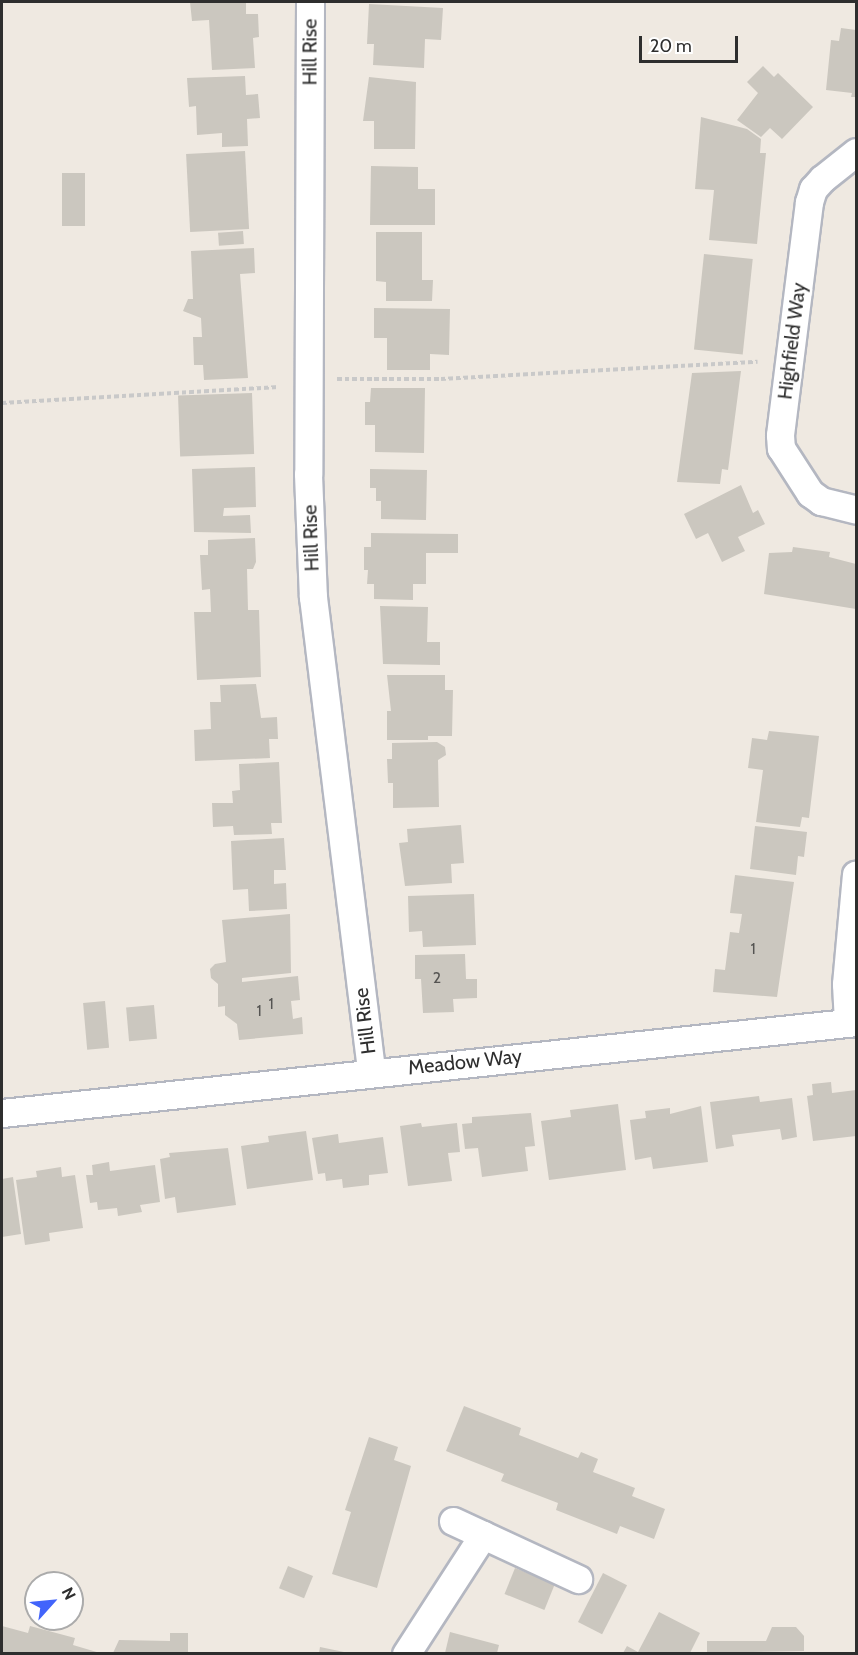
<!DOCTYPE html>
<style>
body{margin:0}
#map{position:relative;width:858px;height:1655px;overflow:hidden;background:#efe9e1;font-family:Cabin,sans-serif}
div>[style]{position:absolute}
.building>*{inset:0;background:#cbc7bf;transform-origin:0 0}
.path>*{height:4px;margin-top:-2px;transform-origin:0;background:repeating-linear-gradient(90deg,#c9c9c9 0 4.5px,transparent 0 7.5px)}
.roads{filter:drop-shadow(2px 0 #b4b7c1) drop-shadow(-2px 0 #b4b7c1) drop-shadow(0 2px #b4b7c1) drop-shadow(0 -2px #b4b7c1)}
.minor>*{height:27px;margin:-13.5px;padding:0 13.5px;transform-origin:13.5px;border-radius:13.5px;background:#fff}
span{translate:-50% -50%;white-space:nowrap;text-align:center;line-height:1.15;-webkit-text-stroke:4.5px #fff;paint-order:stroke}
.number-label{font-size:16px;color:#555452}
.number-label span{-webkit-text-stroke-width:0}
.street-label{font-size:20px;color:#2e2e2e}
.frame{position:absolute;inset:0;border:3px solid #2e2e2e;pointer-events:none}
.north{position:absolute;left:24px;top:1571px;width:60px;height:60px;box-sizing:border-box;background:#fff;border:2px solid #ababab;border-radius:50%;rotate:63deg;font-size:16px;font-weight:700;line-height:24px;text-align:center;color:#2e2e2e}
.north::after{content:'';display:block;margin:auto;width:21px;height:27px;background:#4264fb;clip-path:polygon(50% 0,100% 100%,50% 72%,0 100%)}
.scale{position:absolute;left:639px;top:36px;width:99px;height:27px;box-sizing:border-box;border:3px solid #2e2e2e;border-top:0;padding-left:8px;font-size:18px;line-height:21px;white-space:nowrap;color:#2e2e2e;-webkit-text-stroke:4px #fff;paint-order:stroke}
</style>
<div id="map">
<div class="building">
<i style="clip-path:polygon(190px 2px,246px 2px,246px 14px,258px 14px,259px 37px,253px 38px,255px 68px,212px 70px,209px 20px,192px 21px)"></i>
<i style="clip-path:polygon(369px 4px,443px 8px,441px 40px,425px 39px,424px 68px,373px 65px,374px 44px,367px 44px)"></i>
<i style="clip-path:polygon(841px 28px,856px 30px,856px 97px,851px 97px,852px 93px,826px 90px,831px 40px,839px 41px)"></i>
<i style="clip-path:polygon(763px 66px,774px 77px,778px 73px,813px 107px,782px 139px,770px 128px,761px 137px,737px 120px,758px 93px,747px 82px)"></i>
<i style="clip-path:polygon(245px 76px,246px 95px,258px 94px,260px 118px,247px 119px,248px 146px,222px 147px,222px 133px,197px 135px,196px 106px,189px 107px,187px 78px)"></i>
<i style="clip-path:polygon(369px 77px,416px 82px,415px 149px,374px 149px,374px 121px,363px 121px)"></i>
<i style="clip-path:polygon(701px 117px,747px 129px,761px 139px,760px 153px,766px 153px,757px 244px,709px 240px,714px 190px,695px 189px)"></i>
<i style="left:245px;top:151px;width:78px;height:59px;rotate:87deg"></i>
<i style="clip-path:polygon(371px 166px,418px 167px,418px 189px,435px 189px,435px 225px,370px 225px)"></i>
<i style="left:62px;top:173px;width:23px;height:53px"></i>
<i style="left:243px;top:231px;width:13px;height:25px;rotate:86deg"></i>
<i style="clip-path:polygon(376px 232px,422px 232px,422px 280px,433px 280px,432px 301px,386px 301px,386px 282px,376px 281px)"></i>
<i style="clip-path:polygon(254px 248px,255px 273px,240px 274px,248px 378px,204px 380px,203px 365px,194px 365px,193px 337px,202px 337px,201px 318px,183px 311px,188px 299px,193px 299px,191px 251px)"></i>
<i style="left:704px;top:254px;width:49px;height:96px;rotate:6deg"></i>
<i style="clip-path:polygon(374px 308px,450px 309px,449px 355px,430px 354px,430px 370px,387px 370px,387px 338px,374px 338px)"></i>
<i style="clip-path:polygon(741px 371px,728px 470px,722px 469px,720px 484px,677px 482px,692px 373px)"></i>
<i style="clip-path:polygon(371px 388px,425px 388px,424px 453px,375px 452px,375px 425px,365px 425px,365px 402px,370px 402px)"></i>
<i style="left:252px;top:393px;width:61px;height:74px;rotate:88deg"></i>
<i style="clip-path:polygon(255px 467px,256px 507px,224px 508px,223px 516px,250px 515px,251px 533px,194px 532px,192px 469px)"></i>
<i style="clip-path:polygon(370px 469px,427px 470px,426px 520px,381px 519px,381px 501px,376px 501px,376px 488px,370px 488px)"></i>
<i style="clip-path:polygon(741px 485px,753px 513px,758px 510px,765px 524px,738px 537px,745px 551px,722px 562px,708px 533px,696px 539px,684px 514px)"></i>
<i style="clip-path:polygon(371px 533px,458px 534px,458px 553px,426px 553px,426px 584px,413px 584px,413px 600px,374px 599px,374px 584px,367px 584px,368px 570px,364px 570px,364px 547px,371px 547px)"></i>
<i style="clip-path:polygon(255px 538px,256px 562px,253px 569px,247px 569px,248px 610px,259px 610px,261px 677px,197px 680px,194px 612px,211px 612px,210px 589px,202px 590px,200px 555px,208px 555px,208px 540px)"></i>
<i style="clip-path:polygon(793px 547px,830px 552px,829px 557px,856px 564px,856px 609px,764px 594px,769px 553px,792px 552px)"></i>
<i style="clip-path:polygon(380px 606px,428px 607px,427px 642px,440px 642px,440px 665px,383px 664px)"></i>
<i style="clip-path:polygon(387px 675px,445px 675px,445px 690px,453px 690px,452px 736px,428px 736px,428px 740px,387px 740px,387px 711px,391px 711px)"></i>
<i style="clip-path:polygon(256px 684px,261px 718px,277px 717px,278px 739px,269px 739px,270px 758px,195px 761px,194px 730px,211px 729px,210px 702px,221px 702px,220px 685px)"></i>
<i style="clip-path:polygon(769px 731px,819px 736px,809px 818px,802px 817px,800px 827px,756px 822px,763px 770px,748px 768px,752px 738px,767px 740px)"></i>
<i style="clip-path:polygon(437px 742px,445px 747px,446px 755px,438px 760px,439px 807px,393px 808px,393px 783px,388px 783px,387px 759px,392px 759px,392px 743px)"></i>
<i style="clip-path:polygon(279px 762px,282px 823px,271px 823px,272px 834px,234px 835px,233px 826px,213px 827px,212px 803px,233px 803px,232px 791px,240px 790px,239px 764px)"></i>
<i style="clip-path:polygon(461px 825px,464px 863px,451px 864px,452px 883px,405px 886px,399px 843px,408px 842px,407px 829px)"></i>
<i style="clip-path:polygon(755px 826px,807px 832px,804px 857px,798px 856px,796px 875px,750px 869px)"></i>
<i style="clip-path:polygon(284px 838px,286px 870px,274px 870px,274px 884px,286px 883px,287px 909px,249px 911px,248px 889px,233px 890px,231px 841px)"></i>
<i style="clip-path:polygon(735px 875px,794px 882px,777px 997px,713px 992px,715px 969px,725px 970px,730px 932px,739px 933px,742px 914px,730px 913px)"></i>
<i style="clip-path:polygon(474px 894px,476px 945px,423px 947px,422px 931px,409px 932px,408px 896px)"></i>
<i style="clip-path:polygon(290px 914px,291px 973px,242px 978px,242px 982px,298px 976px,300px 1000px,291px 1001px,293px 1019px,302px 1017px,303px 1034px,239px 1040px,237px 1024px,225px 1015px,225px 1006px,218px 1007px,218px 984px,211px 978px,210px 969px,215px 964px,226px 962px,222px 920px)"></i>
<i style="clip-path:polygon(465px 954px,466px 979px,477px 979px,477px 998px,453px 999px,454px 1012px,423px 1013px,421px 979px,415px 979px,415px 955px)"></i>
<i style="left:105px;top:1001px;width:47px;height:22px;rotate:85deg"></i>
<i style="left:154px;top:1005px;width:34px;height:28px;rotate:85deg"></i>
<i style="clip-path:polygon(831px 1082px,832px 1093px,856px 1090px,856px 1136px,813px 1141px,807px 1096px,813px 1095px,812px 1084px)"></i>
<i style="clip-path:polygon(759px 1096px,760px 1102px,792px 1098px,797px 1137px,782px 1140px,780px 1129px,732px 1135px,734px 1146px,716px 1149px,710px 1102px)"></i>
<i style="clip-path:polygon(618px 1104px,626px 1170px,549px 1180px,541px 1121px,571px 1117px,570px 1110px)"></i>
<i style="clip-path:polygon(701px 1106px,708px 1162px,653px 1169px,651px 1157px,635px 1160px,630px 1120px,646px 1118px,645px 1111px,670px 1108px,670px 1114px)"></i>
<i style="clip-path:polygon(531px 1113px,535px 1146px,525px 1147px,528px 1171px,482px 1177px,478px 1148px,465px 1149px,462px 1124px,472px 1123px,472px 1117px)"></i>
<i style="clip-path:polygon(421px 1123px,422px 1127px,457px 1123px,460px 1152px,448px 1153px,452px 1181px,408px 1186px,400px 1126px)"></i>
<i style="clip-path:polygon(306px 1131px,313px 1180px,247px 1189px,241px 1146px,269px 1142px,268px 1136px)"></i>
<i style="clip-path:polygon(338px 1134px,339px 1143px,383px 1137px,388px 1173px,369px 1175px,369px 1185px,343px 1188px,342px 1179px,326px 1181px,325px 1173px,318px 1174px,312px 1138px)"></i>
<i style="clip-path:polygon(228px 1148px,236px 1205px,177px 1213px,175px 1197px,165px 1199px,160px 1159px,170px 1157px,169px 1153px)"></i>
<i style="clip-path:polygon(109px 1162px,110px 1171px,155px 1165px,160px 1202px,140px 1205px,142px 1212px,118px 1216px,117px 1208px,98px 1210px,97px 1202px,90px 1203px,86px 1175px,93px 1175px,92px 1165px)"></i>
<i style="clip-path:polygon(61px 1167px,62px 1177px,75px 1175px,83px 1228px,49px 1233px,50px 1241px,25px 1245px,16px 1180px,37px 1177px,36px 1171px)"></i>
<i style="clip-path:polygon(13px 1177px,21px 1234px,2px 1237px,2px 1179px)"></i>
<i style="clip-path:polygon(464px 1406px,521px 1428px,519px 1435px,578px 1458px,581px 1452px,598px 1459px,593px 1472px,635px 1488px,632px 1496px,665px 1509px,654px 1539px,620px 1526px,617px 1534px,556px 1510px,558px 1503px,501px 1481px,504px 1474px,446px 1451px)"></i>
<i style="clip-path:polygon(369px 1437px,398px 1447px,394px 1460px,411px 1466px,377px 1588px,332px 1574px,351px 1512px,345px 1510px)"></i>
<i style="left:288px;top:1566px;width:27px;height:24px;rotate:22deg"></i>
<i style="left:515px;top:1568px;width:43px;height:28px;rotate:22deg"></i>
<i style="left:603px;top:1573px;width:27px;height:55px;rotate:27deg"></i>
<i style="clip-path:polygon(659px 1612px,700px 1633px,690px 1653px,623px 1653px,627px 1646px,638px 1652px)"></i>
<i style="clip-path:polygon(2px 1626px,28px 1633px,30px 1626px,75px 1638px,73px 1645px,100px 1653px,2px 1653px)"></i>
<i style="clip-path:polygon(772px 1627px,796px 1627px,804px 1636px,804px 1651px,707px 1653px,707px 1641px,766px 1641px)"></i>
<i style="clip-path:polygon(450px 1632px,499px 1645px,497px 1653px,445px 1653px)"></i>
<i style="clip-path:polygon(170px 1633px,188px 1633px,188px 1653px,113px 1653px,119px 1640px,170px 1641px)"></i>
<i style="clip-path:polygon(320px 1647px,344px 1652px,344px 1653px,319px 1653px)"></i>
</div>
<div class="path">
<i style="left:337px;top:379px;width:104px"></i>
<i style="left:441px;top:379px;width:317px;rotate:-3.1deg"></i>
<i style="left:2px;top:403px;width:277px;rotate:-3.3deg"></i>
</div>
<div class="roads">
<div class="minor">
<i style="left:310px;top:2px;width:472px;rotate:90.2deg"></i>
<i style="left:308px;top:474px;width:123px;rotate:87.7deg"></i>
<i style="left:313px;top:597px;width:479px;rotate:83deg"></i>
<i style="left:856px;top:152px;width:43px;rotate:141.5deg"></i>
<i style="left:822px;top:179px;width:13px;rotate:132deg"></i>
<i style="left:813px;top:189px;width:14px;rotate:107deg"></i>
<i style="left:809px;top:202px;width:235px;rotate:97.1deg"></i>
<i style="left:780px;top:435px;width:13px;rotate:86deg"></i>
<i style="left:781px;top:448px;width:54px;rotate:57.2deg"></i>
<i style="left:810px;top:493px;width:14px;rotate:36deg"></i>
<i style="left:821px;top:501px;width:36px;rotate:14deg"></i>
<i style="left:848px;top:1022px;width:38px;rotate:-93deg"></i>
<i style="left:846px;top:984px;width:110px;rotate:-84.8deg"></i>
<i style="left:2px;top:1113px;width:859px;rotate:-6.08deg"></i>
<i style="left:453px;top:1521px;width:138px;rotate:24.9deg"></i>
<i style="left:406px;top:1654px;width:142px;rotate:-57.1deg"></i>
</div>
</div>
<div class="number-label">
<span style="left:753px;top:949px">1</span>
<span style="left:437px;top:978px">2</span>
<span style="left:271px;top:1004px">1</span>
<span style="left:259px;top:1011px">1</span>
</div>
<div class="street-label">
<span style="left:310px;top:52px;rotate:-90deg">Hill Rise</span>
<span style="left:792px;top:341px;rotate:-83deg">Highfield Way</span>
<span style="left:311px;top:538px;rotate:-92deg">Hill Rise</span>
<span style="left:365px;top:1021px;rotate:-97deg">Hill Rise</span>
<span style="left:465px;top:1062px;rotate:-6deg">Meadow Way</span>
</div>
<div class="frame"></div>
<div class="north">N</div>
<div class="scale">20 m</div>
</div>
